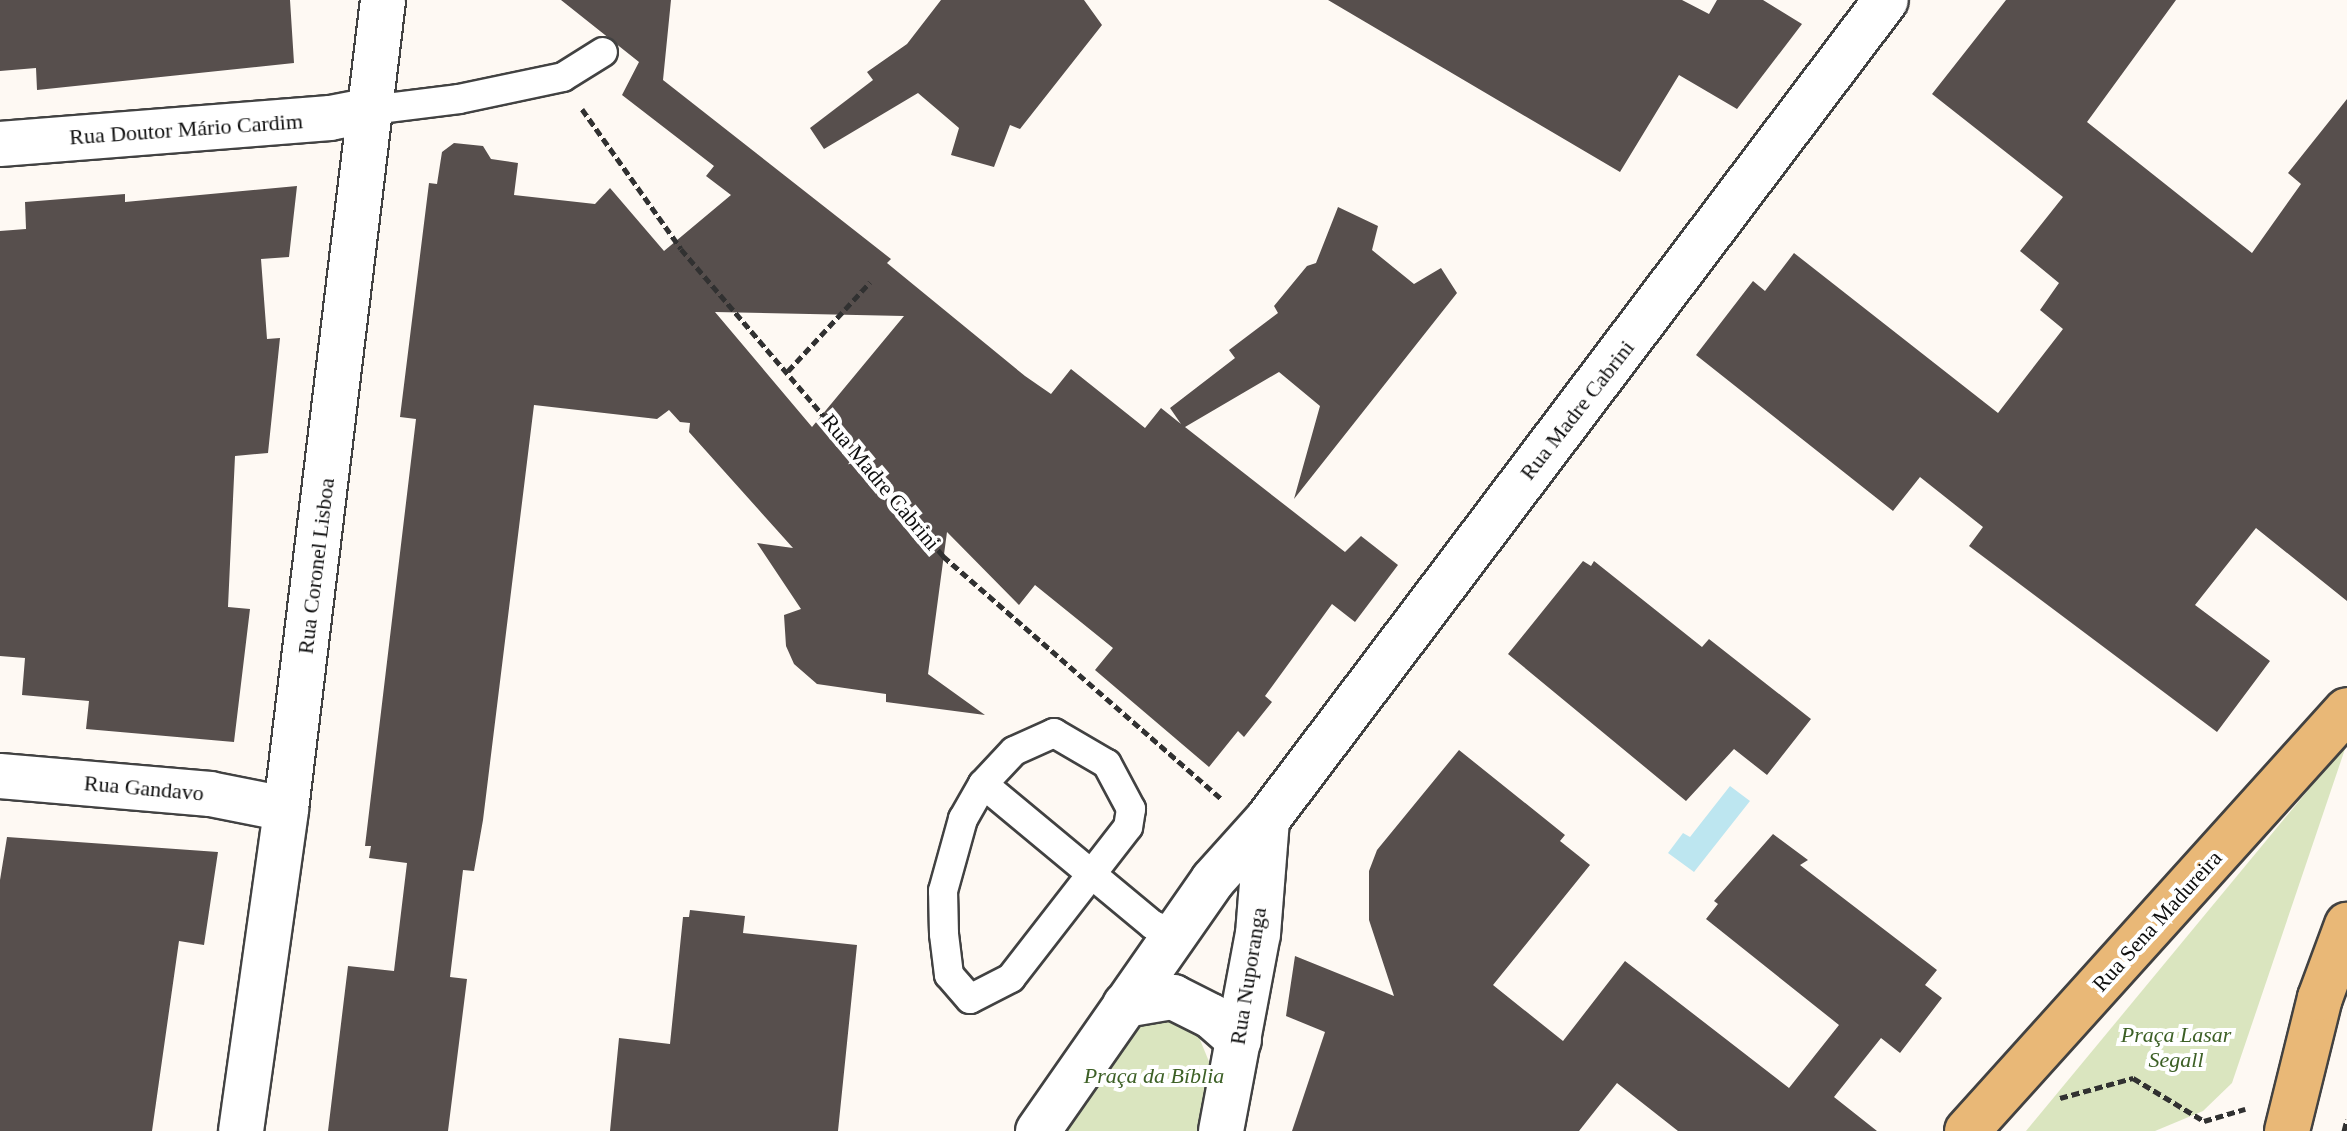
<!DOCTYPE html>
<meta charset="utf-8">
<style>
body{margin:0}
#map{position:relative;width:2347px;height:1131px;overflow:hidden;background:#fef9f3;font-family:"Times New Roman",serif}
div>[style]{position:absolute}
.green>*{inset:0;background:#dae5bf}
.water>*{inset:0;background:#bde6f0}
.building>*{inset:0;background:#574f4d}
.path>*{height:5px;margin-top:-2.5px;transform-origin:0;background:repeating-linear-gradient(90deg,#313131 0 8px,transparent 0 12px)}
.roads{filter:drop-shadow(2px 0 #424242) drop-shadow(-2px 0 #424242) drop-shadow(0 2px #424242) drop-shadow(0 -2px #424242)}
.service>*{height:28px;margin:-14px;padding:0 14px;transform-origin:14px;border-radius:14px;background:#fff}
.minor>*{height:44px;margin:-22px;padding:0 22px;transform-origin:22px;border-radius:22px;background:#fff}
.primary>*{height:44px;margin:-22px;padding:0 22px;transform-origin:22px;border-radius:22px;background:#e9b877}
span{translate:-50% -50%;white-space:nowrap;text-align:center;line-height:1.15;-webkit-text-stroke:8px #fff;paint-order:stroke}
.street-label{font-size:22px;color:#0f0f0f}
.park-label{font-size:22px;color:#3d6026;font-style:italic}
</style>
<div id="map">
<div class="green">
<i style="clip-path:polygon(2347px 743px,2232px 1083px,2203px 1111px,2155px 1131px,2026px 1131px)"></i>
<i style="clip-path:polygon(1158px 1018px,1179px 1020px,1196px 1030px,1224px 1098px,1215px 1131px,1057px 1131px,1132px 1022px)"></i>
</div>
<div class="water">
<i style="clip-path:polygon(1730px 786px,1750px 801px,1694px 872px,1668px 853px,1683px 833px,1690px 837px)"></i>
</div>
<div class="building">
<i style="clip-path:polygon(0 0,290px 0,294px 63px,37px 90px,36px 68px,0 71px)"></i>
<i style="clip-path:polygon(evenodd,561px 0,671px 0,663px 80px,891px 259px,887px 263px,1025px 376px,1051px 394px,1071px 369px,1145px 428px,1161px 408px,1181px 424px,1170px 408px,1235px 358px,1229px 350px,1278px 313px,1274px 306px,1307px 266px,1316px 263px,1338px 207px,1378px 226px,1372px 250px,1414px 284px,1441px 268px,1457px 293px,1294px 499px,1320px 406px,1279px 372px,1185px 427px,1345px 552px,1361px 536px,1398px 565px,1355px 622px,1332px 604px,1265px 696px,1272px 702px,1244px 737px,1238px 731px,1209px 767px,1095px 670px,1113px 648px,1035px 585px,1019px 605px,947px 532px,928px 674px,985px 715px,886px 702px,886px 694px,817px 684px,794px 664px,786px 646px,784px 615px,801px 609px,757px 543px,793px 548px,689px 432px,690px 423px,680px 422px,669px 410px,657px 419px,534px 405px,483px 820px,474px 871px,463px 870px,450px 977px,467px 979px,448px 1131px,328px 1131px,348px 966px,394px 971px,407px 863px,369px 858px,371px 846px,365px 846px,416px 419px,400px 417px,429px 183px,437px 184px,442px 152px,454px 143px,483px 146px,491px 159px,518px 163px,514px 195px,595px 204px,610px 188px,664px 251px,731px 195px,706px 176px,714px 166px,622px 95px,639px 62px,561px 0,715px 312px,904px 316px,812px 427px,715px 312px)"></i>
<i style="clip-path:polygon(941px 0,1084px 0,1102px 25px,1020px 129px,1010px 125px,994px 167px,951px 155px,959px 128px,918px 93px,824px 149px,810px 128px,873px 80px,867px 72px,907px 44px)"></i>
<i style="clip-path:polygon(1328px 0,1682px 0,1709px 14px,1717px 0,1763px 0,1802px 24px,1737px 109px,1679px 75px,1620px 172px)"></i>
<i style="clip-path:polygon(2006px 0,2176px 0,2087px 122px,2252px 253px,2301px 184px,2288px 173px,2347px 99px,2347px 601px,2256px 528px,2195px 605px,2270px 661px,2217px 732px,1969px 546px,1983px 527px,1920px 477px,1893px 511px,1696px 355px,1753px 281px,1765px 291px,1794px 253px,1998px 413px,2063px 329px,2040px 310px,2059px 283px,2020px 251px,2063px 197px,1932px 94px)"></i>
<i style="clip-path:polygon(297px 186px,289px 257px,261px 259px,267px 339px,280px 338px,268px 453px,235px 456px,228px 607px,250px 609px,234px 742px,86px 729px,89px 701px,22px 695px,25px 658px,0 656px,0 231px,26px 229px,25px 202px,125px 194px,125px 202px)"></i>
<i style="clip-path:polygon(1583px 561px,1591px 566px,1594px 561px,1702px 647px,1709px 639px,1811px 719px,1767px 775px,1734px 749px,1686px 801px,1508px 654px)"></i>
<i style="clip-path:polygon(1459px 750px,1565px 835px,1560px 841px,1590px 865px,1493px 985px,1563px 1041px,1625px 961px,1789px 1088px,1839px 1025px,1706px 919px,1718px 904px,1714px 901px,1773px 834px,1808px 860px,1800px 865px,1937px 970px,1925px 985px,1942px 998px,1900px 1053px,1881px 1038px,1834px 1097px,1877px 1131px,1678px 1131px,1617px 1083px,1579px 1131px,1292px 1131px,1325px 1032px,1286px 1016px,1295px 956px,1394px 996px,1369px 920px,1369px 871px,1377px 850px)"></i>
<i style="clip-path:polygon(7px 837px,218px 852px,204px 945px,179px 941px,152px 1131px,0 1131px,0 880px)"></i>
<i style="clip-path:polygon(690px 910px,745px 916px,743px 933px,857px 945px,838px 1131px,610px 1131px,619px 1038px,670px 1044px,683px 917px,689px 917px)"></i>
</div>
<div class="path">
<i style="left:582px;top:109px;width:171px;rotate:54.7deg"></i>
<i style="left:681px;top:249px;width:404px;rotate:49.5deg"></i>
<i style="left:943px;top:556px;width:371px;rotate:41.1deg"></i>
<i style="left:788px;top:371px;width:121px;rotate:-47.3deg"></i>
<i style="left:2060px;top:1098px;width:76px;rotate:-15.3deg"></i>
<i style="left:2133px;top:1078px;width:83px;rotate:31.2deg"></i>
<i style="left:2204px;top:1121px;width:43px;rotate:-16.3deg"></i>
<i style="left:2344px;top:1131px;width:12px;rotate:-76deg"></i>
</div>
<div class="roads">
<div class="service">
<i style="left:371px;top:110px;width:89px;rotate:-7.1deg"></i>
<i style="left:459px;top:99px;width:106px;rotate:-11.9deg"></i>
<i style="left:563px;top:77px;width:47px;rotate:-32deg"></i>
<i style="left:1054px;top:733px;width:61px;rotate:30.3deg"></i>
<i style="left:1107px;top:764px;width:51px;rotate:61.9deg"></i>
<i style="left:1131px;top:809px;width:18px;rotate:99deg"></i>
<i style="left:1128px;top:827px;width:191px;rotate:127.8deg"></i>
<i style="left:1011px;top:978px;width:46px;rotate:152.9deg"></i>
<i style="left:970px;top:999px;width:32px;rotate:-131deg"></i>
<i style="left:949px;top:975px;width:41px;rotate:-97deg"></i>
<i style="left:944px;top:934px;width:43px;rotate:-91.3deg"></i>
<i style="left:943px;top:891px;width:75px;rotate:-74.5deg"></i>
<i style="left:963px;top:819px;width:40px;rotate:-60.3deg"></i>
<i style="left:983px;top:784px;width:45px;rotate:-46.8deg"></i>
<i style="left:1014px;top:751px;width:44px;rotate:-24.2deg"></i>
<i style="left:983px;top:784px;width:221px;rotate:39.7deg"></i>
<i style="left:1153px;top:925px;width:24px;rotate:22deg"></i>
</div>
<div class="minor">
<i style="left:0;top:144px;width:331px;rotate:-4.5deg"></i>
<i style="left:330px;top:118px;width:42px;rotate:-11deg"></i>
<i style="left:0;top:776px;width:211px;rotate:4.9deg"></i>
<i style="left:210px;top:794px;width:77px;rotate:11.2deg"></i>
<i style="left:1125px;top:1005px;width:49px;rotate:-9.5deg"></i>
<i style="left:1173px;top:997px;width:42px;rotate:26.6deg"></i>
<i style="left:1211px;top:1016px;width:37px;rotate:41deg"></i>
<i style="left:241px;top:1131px;width:325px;rotate:-82deg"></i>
<i style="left:286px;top:809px;width:815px;rotate:-83.16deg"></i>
<i style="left:1038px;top:1131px;width:306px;rotate:-55.1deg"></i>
<i style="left:1213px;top:880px;width:81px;rotate:-48deg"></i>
<i style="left:1267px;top:820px;width:1027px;rotate:-52.95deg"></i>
<i style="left:1221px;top:1131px;width:200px;rotate:-79.4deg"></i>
<i style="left:1258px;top:934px;width:114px;rotate:-85.5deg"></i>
</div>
<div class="primary">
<i style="left:1967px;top:1131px;width:567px;rotate:-47.93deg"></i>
<i style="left:2287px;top:1131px;width:137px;rotate:-76.1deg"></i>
<i style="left:2320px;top:998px;width:78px;rotate:-69.7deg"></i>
</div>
</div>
<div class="street-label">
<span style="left:186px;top:129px;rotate:-4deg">Rua Doutor Mário Cardim</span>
<span style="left:1577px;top:410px;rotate:-52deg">Rua Madre Cabrini</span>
<span style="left:881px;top:482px;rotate:50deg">Rua Madre Cabrini</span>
<span style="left:316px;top:566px;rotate:-83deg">Rua Coronel Lisboa</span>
<span style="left:144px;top:788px;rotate:5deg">Rua Gandavo</span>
<span style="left:2157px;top:921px;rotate:-48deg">Rua Sena Madureira</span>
<span style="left:1248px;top:976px;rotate:-81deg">Rua Nuporanga</span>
</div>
<div class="park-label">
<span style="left:2176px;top:1047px">Praça Lasar<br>Segall</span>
<span style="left:1154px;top:1076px">Praça da Bíblia</span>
</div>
</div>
